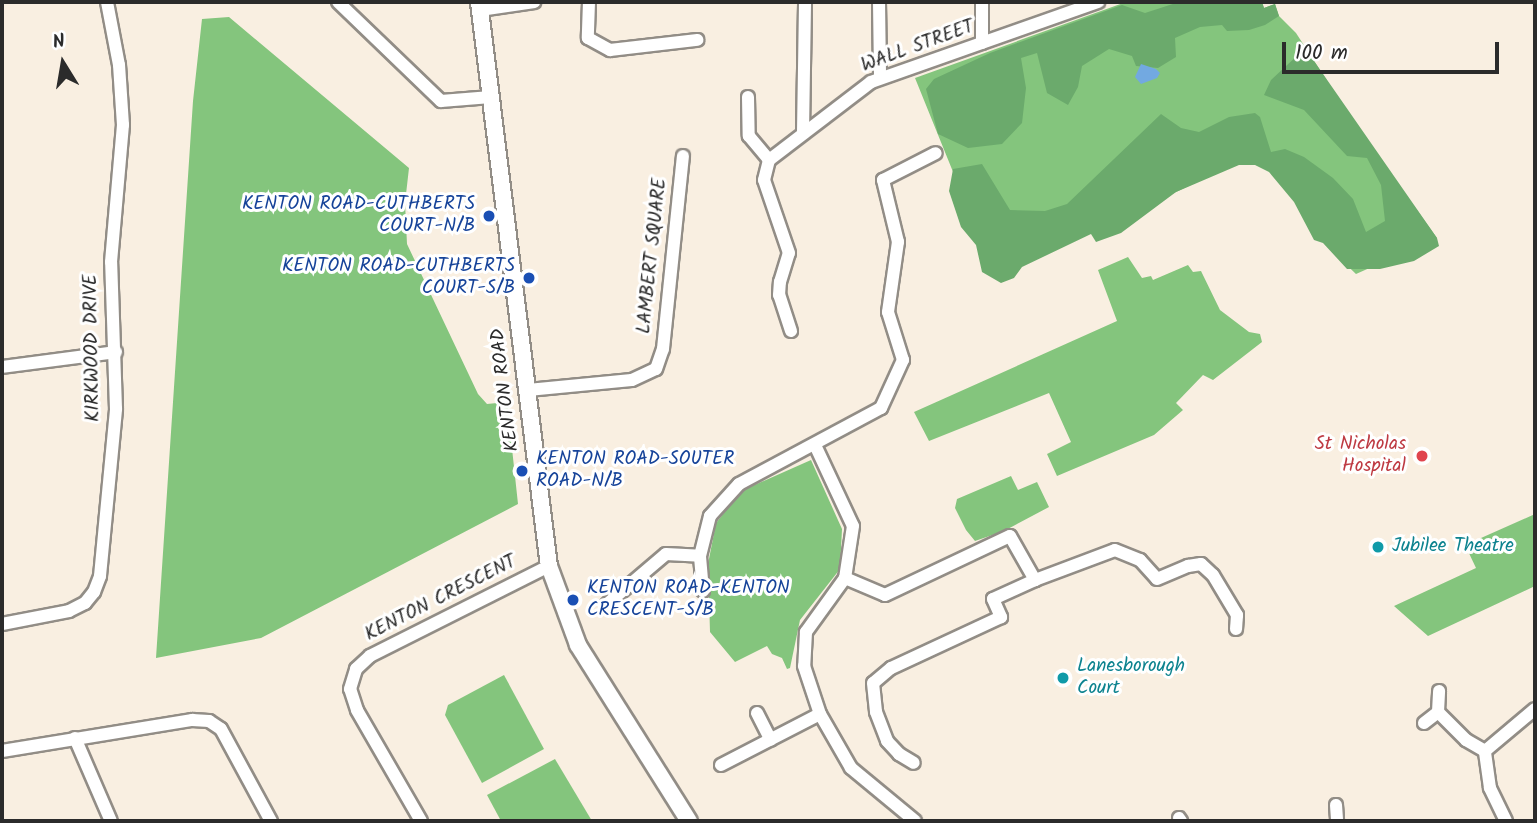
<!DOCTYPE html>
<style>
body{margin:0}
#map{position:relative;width:1537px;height:823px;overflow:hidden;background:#f9efe1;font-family:Kalam,sans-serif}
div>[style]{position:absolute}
.green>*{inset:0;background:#84c57d}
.forest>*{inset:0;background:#6baa6c}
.water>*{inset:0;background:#72a9e1}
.roads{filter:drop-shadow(2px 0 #928d86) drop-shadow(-2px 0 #928d86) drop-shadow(0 2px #928d86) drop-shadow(0 -2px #928d86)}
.minor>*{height:12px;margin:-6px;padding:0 6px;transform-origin:6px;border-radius:6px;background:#fff}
.tertiary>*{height:16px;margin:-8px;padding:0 8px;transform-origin:8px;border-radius:8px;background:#fff}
.dots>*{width:19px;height:19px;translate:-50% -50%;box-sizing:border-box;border:4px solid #fff;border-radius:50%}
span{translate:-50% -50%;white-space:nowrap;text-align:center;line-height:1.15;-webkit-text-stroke:6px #fff;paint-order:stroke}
.street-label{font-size:19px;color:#2b2b2b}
.transit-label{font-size:19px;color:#164399}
.right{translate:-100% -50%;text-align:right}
.left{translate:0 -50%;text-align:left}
.health-label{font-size:19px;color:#be3a42}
.culture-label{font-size:19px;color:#0d838f}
.frame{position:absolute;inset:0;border:4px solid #2b2b2b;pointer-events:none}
.north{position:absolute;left:28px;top:28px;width:70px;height:70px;-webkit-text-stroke:5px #fff;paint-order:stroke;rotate:349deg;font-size:19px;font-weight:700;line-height:28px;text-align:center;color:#2b2b2b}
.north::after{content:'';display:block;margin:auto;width:24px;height:32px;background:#2b2b2b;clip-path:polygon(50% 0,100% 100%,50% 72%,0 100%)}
.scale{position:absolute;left:1282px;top:42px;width:217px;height:32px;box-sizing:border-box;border:4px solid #2b2b2b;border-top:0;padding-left:9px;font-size:21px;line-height:24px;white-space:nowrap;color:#2b2b2b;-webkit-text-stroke:5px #fff;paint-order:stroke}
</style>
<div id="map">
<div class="green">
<i style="clip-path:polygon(1126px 2px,1262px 2px,1264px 8px,1275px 4px,1279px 16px,1296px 33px,1357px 127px,1437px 238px,1356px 274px,1330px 249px,1269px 166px,1243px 160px,996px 278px,915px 78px)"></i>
<i style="clip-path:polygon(229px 17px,409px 168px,405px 203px,407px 244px,478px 394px,487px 404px,507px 402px,518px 504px,261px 638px,156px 658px,193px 101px,202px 19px)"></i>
<i style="clip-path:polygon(1128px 257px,1142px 278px,1151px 276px,1153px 280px,1188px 265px,1193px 272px,1201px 271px,1220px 310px,1249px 332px,1260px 334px,1262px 342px,1213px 380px,1203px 375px,1176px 403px,1183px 410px,1154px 435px,1057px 476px,1047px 454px,1071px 442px,1049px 393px,929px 441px,914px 412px,1117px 321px,1098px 270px)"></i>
<i style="clip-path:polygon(811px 460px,842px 529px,840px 569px,800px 620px,790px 668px,787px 669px,782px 658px,772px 654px,767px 646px,735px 662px,710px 632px,708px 564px,716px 523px,741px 491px)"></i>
<i style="clip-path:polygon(1011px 476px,1018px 490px,1037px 482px,1049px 507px,1004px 531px,975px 541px,966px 530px,955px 508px,957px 499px)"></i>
<i style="clip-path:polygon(1535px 514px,1535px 586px,1428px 636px,1394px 606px,1476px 568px,1467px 549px,1472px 542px)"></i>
<i style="clip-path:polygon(504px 675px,544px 749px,482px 783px,445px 715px,448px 705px)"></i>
<i style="clip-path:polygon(555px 759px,592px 821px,501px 821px,487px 795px)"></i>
</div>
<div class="forest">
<i style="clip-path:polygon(1179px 2px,1262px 2px,1264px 8px,1275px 4px,1279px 16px,1265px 25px,1249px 30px,1227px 31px,1222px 25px,1200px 27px,1175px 38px,1176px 57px,1158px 68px,1136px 66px,1132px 56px,1109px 49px,1082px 66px,1078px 87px,1068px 105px,1047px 93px,1037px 53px,1021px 58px,1026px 88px,1022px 123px,1002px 144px,968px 148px,938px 134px,926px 89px,934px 79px,990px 53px,1122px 5px,1145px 13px)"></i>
<i style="clip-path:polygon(1300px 53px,1314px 61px,1437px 238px,1439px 246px,1414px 261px,1380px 269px,1347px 269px,1323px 243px,1314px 240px,1294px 202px,1269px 172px,1255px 165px,1239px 165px,1176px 192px,1121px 233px,1096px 242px,1091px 234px,1022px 267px,1014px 278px,1001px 283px,982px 272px,976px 245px,961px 227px,949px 191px,953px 169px,982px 164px,1010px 210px,1045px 211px,1067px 204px,1161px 114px,1181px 128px,1199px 132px,1229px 117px,1255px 113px,1260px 117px,1271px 152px,1285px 149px,1304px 157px,1333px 178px,1353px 199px,1366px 232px,1385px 221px,1381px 185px,1367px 158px,1347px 156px,1304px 110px,1264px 95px,1271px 80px)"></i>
</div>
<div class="water">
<i style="clip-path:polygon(1141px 64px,1156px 69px,1160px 73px,1157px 78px,1141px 84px,1135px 77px)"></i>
</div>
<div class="roads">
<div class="minor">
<i style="left:338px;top:2px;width:143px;rotate:43.9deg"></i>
<i style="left:441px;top:101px;width:50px;rotate:-4.6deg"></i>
<i style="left:589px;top:2px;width:36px;rotate:92deg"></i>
<i style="left:588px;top:38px;width:25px;rotate:29deg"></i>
<i style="left:610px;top:50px;width:88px;rotate:-6.6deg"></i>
<i style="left:879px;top:2px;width:76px;rotate:89.2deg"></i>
<i style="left:480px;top:10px;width:55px;rotate:-8.4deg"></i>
<i style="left:982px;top:43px;width:41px;rotate:-90deg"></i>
<i style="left:748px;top:97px;width:39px;rotate:89deg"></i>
<i style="left:749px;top:136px;width:31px;rotate:50deg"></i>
<i style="left:803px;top:132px;width:130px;rotate:-89.1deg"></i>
<i style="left:791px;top:331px;width:38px;rotate:-108deg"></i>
<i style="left:779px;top:295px;width:13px;rotate:-86deg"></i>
<i style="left:780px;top:282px;width:30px;rotate:-73deg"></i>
<i style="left:789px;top:253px;width:77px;rotate:-108.9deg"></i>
<i style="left:764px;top:180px;width:21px;rotate:-76deg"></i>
<i style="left:769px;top:160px;width:128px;rotate:-37.4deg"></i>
<i style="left:871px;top:82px;width:241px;rotate:-19.4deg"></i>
<i style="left:2px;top:367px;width:115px;rotate:-7.5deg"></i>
<i style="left:528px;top:390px;width:104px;rotate:-5.5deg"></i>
<i style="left:632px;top:380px;width:26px;rotate:-25deg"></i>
<i style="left:656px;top:369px;width:21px;rotate:-71deg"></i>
<i style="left:663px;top:349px;width:194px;rotate:-84.1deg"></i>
<i style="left:815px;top:445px;width:89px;rotate:64.9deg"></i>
<i style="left:853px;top:526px;width:53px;rotate:98.7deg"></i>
<i style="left:845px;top:578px;width:67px;rotate:125.8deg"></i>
<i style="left:806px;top:632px;width:34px;rotate:93deg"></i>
<i style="left:804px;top:666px;width:51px;rotate:71.6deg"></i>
<i style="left:820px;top:714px;width:62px;rotate:60.1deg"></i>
<i style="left:851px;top:768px;width:83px;rotate:39.6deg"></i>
<i style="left:845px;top:578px;width:43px;rotate:23deg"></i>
<i style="left:885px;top:595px;width:138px;rotate:-25.3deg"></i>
<i style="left:1010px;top:536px;width:51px;rotate:60.4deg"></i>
<i style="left:1035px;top:580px;width:46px;rotate:155.7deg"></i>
<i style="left:993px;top:599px;width:20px;rotate:66deg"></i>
<i style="left:1001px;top:617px;width:121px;rotate:155.1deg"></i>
<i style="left:891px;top:668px;width:23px;rotate:140deg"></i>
<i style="left:873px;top:683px;width:29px;rotate:84deg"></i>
<i style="left:876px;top:712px;width:31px;rotate:69deg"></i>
<i style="left:887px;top:741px;width:18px;rotate:47deg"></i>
<i style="left:899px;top:754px;width:17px;rotate:31deg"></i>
<i style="left:1035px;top:580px;width:85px;rotate:-20.6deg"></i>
<i style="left:1115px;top:550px;width:27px;rotate:22deg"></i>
<i style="left:1140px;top:560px;width:25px;rotate:48deg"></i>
<i style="left:1157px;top:579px;width:34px;rotate:-23deg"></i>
<i style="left:1188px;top:566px;width:13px;rotate:-9deg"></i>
<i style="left:1201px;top:564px;width:16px;rotate:43deg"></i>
<i style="left:1213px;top:575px;width:47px;rotate:59deg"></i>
<i style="left:1237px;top:615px;width:14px;rotate:94deg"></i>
<i style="left:703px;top:591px;width:35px;rotate:-95deg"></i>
<i style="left:700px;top:556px;width:41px;rotate:-76deg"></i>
<i style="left:710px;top:516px;width:43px;rotate:-47.8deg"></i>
<i style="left:739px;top:484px;width:161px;rotate:-28.2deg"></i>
<i style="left:881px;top:408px;width:53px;rotate:-65.4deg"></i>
<i style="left:903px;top:360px;width:50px;rotate:-107.4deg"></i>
<i style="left:888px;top:312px;width:71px;rotate:-81.9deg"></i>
<i style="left:898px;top:242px;width:64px;rotate:-103.6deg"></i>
<i style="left:883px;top:180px;width:59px;rotate:-27deg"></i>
<i style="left:607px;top:604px;width:77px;rotate:-40.3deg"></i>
<i style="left:666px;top:554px;width:34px;rotate:3deg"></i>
<i style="left:2px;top:624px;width:68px;rotate:-11deg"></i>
<i style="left:69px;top:611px;width:18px;rotate:-27deg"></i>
<i style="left:85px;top:603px;width:14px;rotate:-51deg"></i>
<i style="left:94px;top:592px;width:17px;rotate:-69deg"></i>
<i style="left:100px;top:576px;width:168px;rotate:-84.5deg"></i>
<i style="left:116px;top:409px;width:147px;rotate:-91.9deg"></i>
<i style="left:111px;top:262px;width:138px;rotate:-85deg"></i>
<i style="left:123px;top:125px;width:60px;rotate:-93.8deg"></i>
<i style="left:119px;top:65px;width:64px;rotate:-100.8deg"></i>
<i style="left:1438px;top:712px;width:40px;rotate:45deg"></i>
<i style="left:1466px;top:740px;width:22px;rotate:30deg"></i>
<i style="left:757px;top:713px;width:30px;rotate:63deg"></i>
<i style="left:1424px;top:723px;width:18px;rotate:-38deg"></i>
<i style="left:1438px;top:712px;width:21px;rotate:-87deg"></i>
<i style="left:75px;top:738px;width:90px;rotate:66.6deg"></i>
<i style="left:2px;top:751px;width:193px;rotate:-9.3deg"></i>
<i style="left:192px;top:720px;width:17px;rotate:3deg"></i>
<i style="left:209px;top:721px;width:14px;rotate:34deg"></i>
<i style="left:221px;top:729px;width:105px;rotate:61.5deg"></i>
<i style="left:721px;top:765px;width:111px;rotate:-27.3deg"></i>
<i style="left:1336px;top:805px;width:16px;rotate:86deg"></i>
<i style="left:1179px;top:818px;width:4px;rotate:56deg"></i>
<i style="left:421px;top:821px;width:128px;rotate:-120deg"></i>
<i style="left:357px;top:710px;width:22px;rotate:-108deg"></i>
<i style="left:350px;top:689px;width:21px;rotate:-73deg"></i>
<i style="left:356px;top:669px;width:19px;rotate:-43deg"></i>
<i style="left:370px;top:656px;width:200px;rotate:-26.7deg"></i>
<i style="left:1506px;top:821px;width:37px;rotate:-116deg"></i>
<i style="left:1490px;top:788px;width:37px;rotate:-98deg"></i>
<i style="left:1485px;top:751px;width:65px;rotate:-40deg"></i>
</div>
<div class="tertiary">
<i style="left:479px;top:2px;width:568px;rotate:82.93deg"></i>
<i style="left:549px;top:566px;width:84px;rotate:69.8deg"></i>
<i style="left:578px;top:645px;width:208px;rotate:57.8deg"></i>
</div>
</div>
<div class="dots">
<i style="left:489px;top:216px;background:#1a4fb4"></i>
<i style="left:529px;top:278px;background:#1a4fb4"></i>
<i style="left:1422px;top:456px;background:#e0444e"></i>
<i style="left:522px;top:471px;background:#1a4fb4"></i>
<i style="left:1378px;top:547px;background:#0f9aa8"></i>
<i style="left:573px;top:600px;background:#1a4fb4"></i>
<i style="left:1063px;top:678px;background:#0f9aa8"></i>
</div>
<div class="street-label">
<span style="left:918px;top:47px;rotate:-20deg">WALL STREET</span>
<span style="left:653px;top:256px;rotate:-84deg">LAMBERT SQUARE</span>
<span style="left:93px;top:348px;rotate:-91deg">KIRKWOOD DRIVE</span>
<span style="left:506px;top:390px;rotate:-97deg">KENTON ROAD</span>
<span style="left:441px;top:599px;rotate:-27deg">KENTON CRESCENT</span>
</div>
<div class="transit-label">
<span class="right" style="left:475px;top:216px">KENTON ROAD-CUTHBERTS<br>COURT-N/B</span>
<span class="right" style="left:515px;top:278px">KENTON ROAD-CUTHBERTS<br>COURT-S/B</span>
<span class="left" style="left:536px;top:471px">KENTON ROAD-SOUTER<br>ROAD-N/B</span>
<span class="left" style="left:587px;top:600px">KENTON ROAD-KENTON<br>CRESCENT-S/B</span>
</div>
<div class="health-label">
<span class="right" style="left:1406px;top:456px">St Nicholas<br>Hospital</span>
</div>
<div class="culture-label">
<span class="left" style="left:1392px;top:547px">Jubilee Theatre</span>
<span class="left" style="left:1077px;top:678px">Lanesborough<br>Court</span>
</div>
<div class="frame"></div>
<div class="north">N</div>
<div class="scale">100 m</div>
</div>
